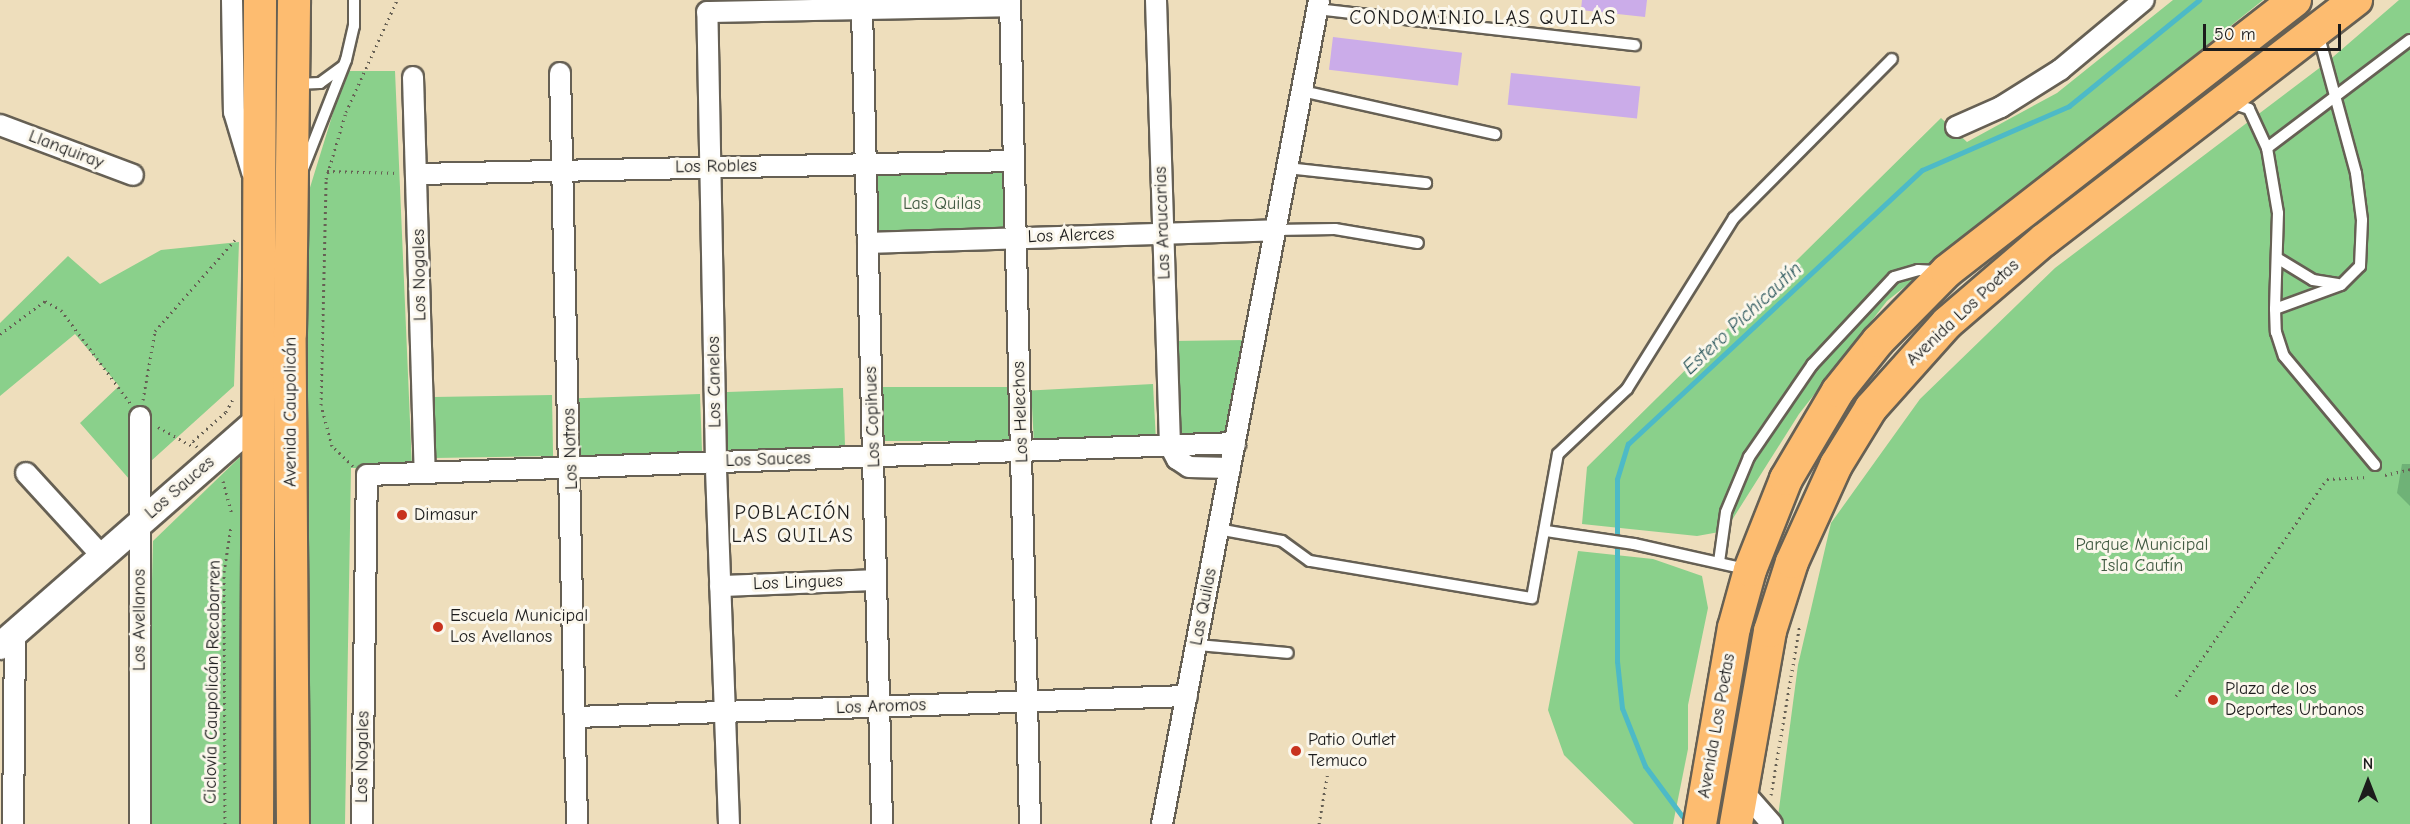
<!DOCTYPE html>
<meta charset="utf-8">
<style>
body{margin:0}
#map{position:relative;width:2410px;height:824px;overflow:hidden;background:#eedebc;font-family:"Comic Neue",sans-serif}
div>[style]{position:absolute}
.green>*{inset:0;background:#8ad08b;transform-origin:0 0}
.forest>*{inset:0;background:#6fb277}
.stream>*{height:5px;margin:-2.5px;padding:0 2.5px;transform-origin:2.5px;border-radius:2.5px;background:#4dbac7}
.building>*{inset:0;background:#cbace9;transform-origin:0 0}
.path>*{height:3px;margin-top:-1.5px;transform-origin:0;background:repeating-linear-gradient(90deg,#666054 0 1.5px,transparent 0 6px)}
.roads{filter:drop-shadow(2px 0 #666054) drop-shadow(-2px 0 #666054) drop-shadow(0 2px #666054) drop-shadow(0 -2px #666054)}
.service>*{height:10px;margin:-5px;padding:0 5px;transform-origin:5px;border-radius:5px;background:#fff}
.minor>*{height:20px;margin:-10px;padding:0 10px;transform-origin:10px;border-radius:10px;background:#fff}
.tertiary>*{height:26px;margin:-13px;padding:0 13px;transform-origin:13px;border-radius:13px;background:#fff}
.primary>*{height:32px;margin:-16px;padding:0 16px;transform-origin:16px;border-radius:16px;background:#fdbc70}
.dots>*{width:16px;height:16px;translate:-50% -50%;box-sizing:border-box;border:3px solid #fbf7ec;border-radius:50%}
span{translate:-50% -50%;white-space:nowrap;text-align:center;line-height:1.15;-webkit-text-stroke:6px #fbf7ec;paint-order:stroke}
.street-label{font-size:18px;color:#1c1c1c}
.park-label{font-size:18px;color:#425b43}
.poi-label{font-size:18px;color:#1c1c1c}
.left{translate:0 -50%;text-align:left}
.neighbourhood-label{font-size:20px;color:#1c1c1c;letter-spacing:1.5px}
.water-label{font-size:20px;color:#305b60;font-style:italic}
.north{position:absolute;left:2338px;top:752px;width:60px;height:60px;-webkit-text-stroke:4px #fbf7ec;paint-order:stroke;rotate:0deg;font-size:16px;font-weight:700;line-height:24px;text-align:center;color:#1c1c1c}
.north::after{content:'';display:block;margin:auto;width:21px;height:27px;background:#1c1c1c;clip-path:polygon(50% 0,100% 100%,50% 72%,0 100%)}
.scale{position:absolute;left:2203px;top:24px;width:138px;height:27px;box-sizing:border-box;border:3px solid #1c1c1c;border-top:0;padding-left:8px;font-size:18px;line-height:21px;white-space:nowrap;color:#1c1c1c;-webkit-text-stroke:4px #fbf7ec;paint-order:stroke}
</style>
<div id="map">
<div class="green">
<i style="clip-path:polygon(2173px 0,2263px 0,1887px 301px,1799px 414px,1725px 531px,1697px 536px,1582px 524px,1587px 467px,1941px 118px,1967px 142px,2057px 93px)"></i>
<i style="clip-path:polygon(2399px 0,2410px 0,2410px 824px,1777px 824px,1798px 665px,1831px 523px,1920px 399px,2055px 268px,2326px 63px)"></i>
<i style="clip-path:polygon(346px 71px,395px 71px,412px 468px,351px 468px,345px 824px,305px 824px,308px 194px)"></i>
<i style="left:1009px;top:171px;width:62px;height:136px;rotate:88deg"></i>
<i style="clip-path:polygon(239px 242px,234px 386px,130px 480px,80px 423px,119px 386px,75px 334px,0 396px,0 323px,68px 256px,100px 284px,161px 250px)"></i>
<i style="clip-path:polygon(1247px 340px,1230px 435px,1175px 437px,1172px 341px)"></i>
<i style="left:1153px;top:384px;width:51px;height:122px;rotate:87deg"></i>
<i style="left:1010px;top:387px;width:54px;height:128px;rotate:90deg"></i>
<i style="left:843px;top:388px;width:63px;height:123px;rotate:88deg"></i>
<i style="left:700px;top:394px;width:61px;height:123px;rotate:88deg"></i>
<i style="left:552px;top:395px;width:61px;height:119px;rotate:89deg"></i>
<i style="clip-path:polygon(241px 456px,244px 824px,146px 824px,153px 541px)"></i>
<i style="clip-path:polygon(1578px 551px,1653px 559px,1702px 576px,1708px 608px,1688px 705px,1688px 749px,1673px 824px,1634px 824px,1564px 755px,1548px 710px)"></i>
</div>
<div class="forest">
<i style="clip-path:polygon(2402px 464px,2410px 464px,2410px 506px,2397px 493px)"></i>
</div>
<div class="stream">
<i style="left:1682px;top:816px;width:62px;rotate:-126.5deg"></i>
<i style="left:1645px;top:766px;width:62px;rotate:-111.6deg"></i>
<i style="left:1622px;top:708px;width:47px;rotate:-96.1deg"></i>
<i style="left:1617px;top:661px;width:182px;rotate:-90deg"></i>
<i style="left:1617px;top:479px;width:37px;rotate:-73deg"></i>
<i style="left:1628px;top:444px;width:402px;rotate:-43deg"></i>
<i style="left:1922px;top:170px;width:160px;rotate:-23.5deg"></i>
<i style="left:2069px;top:106px;width:168px;rotate:-39.2deg"></i>
</div>
<div class="building">
<i style="clip-path:polygon(1582px 0,1647px 0,1645px 17px,1581px 10px)"></i>
<i style="left:1333px;top:37px;width:130px;height:33px;rotate:7deg"></i>
<i style="left:1511px;top:73px;width:130px;height:32px;rotate:6deg"></i>
</div>
<div class="path">
<i style="left:327px;top:171px;width:71px;rotate:1.6deg"></i>
<i style="left:0;top:334px;width:56px;rotate:-36.3deg"></i>
<i style="left:45px;top:301px;width:18px;rotate:29deg"></i>
<i style="left:61px;top:310px;width:116px;rotate:53.4deg"></i>
<i style="left:143px;top:400px;width:70px;rotate:-80.1deg"></i>
<i style="left:155px;top:331px;width:121px;rotate:-48.7deg"></i>
<i style="left:158px;top:427px;width:41px;rotate:29.1deg"></i>
<i style="left:197px;top:447px;width:7px;rotate:-124deg"></i>
<i style="left:193px;top:441px;width:44px;rotate:-41.3deg"></i>
<i style="left:226px;top:412px;width:15px;rotate:-62deg"></i>
<i style="left:353px;top:466px;width:29px;rotate:-136deg"></i>
<i style="left:332px;top:446px;width:42px;rotate:-105deg"></i>
<i style="left:321px;top:405px;width:226px;rotate:-88.7deg"></i>
<i style="left:326px;top:179px;width:70px;rotate:-73.4deg"></i>
<i style="left:346px;top:112px;width:123px;rotate:-65.5deg"></i>
<i style="left:2385px;top:475px;width:26px;rotate:-13deg"></i>
<i style="left:223px;top:481px;width:35px;rotate:75deg"></i>
<i style="left:2176px;top:696px;width:264px;rotate:-55.2deg"></i>
<i style="left:2327px;top:479px;width:40px;rotate:-2.9deg"></i>
<i style="left:1771px;top:795px;width:173px;rotate:-80.4deg"></i>
<i style="left:225px;top:824px;width:252px;rotate:-90.2deg"></i>
<i style="left:224px;top:572px;width:46px;rotate:-81.2deg"></i>
<i style="left:1319px;top:824px;width:53px;rotate:-80.2deg"></i>
</div>
<div class="roads">
<div class="service">
<i style="left:1317px;top:9px;width:320px;rotate:6.5deg"></i>
<i style="left:294px;top:84px;width:26px;rotate:-2deg"></i>
<i style="left:320px;top:83px;width:27px;rotate:-36deg"></i>
<i style="left:1302px;top:91px;width:198px;rotate:12.6deg"></i>
<i style="left:2231px;top:103px;width:19px;rotate:18deg"></i>
<i style="left:2249px;top:109px;width:43px;rotate:65.2deg"></i>
<i style="left:2267px;top:148px;width:66px;rotate:80.4deg"></i>
<i style="left:2278px;top:213px;width:96px;rotate:91.8deg"></i>
<i style="left:2275px;top:309px;width:23px;rotate:88deg"></i>
<i style="left:2276px;top:332px;width:25px;rotate:72deg"></i>
<i style="left:2284px;top:356px;width:142px;rotate:50.1deg"></i>
<i style="left:2267px;top:148px;width:179px;rotate:-37.1deg"></i>
<i style="left:1287px;top:168px;width:140px;rotate:6.2deg"></i>
<i style="left:303px;top:169px;width:117px;rotate:-68.5deg"></i>
<i style="left:346px;top:60px;width:35px;rotate:-77deg"></i>
<i style="left:354px;top:26px;width:26px;rotate:-90deg"></i>
<i style="left:1275px;top:230px;width:60px;rotate:-1deg"></i>
<i style="left:1335px;top:229px;width:84px;rotate:9.6deg"></i>
<i style="left:2277px;top:258px;width:42px;rotate:31.4deg"></i>
<i style="left:2313px;top:280px;width:25px;rotate:9deg"></i>
<i style="left:2275px;top:309px;width:70px;rotate:-20deg"></i>
<i style="left:2341px;top:285px;width:27px;rotate:-45deg"></i>
<i style="left:2360px;top:266px;width:46px;rotate:-87.5deg"></i>
<i style="left:2362px;top:220px;width:47px;rotate:-97.3deg"></i>
<i style="left:2356px;top:173px;width:145px;rotate:-105.2deg"></i>
<i style="left:1218px;top:529px;width:65px;rotate:10.6deg"></i>
<i style="left:1282px;top:541px;width:34px;rotate:36deg"></i>
<i style="left:1310px;top:561px;width:225px;rotate:9.5deg"></i>
<i style="left:1532px;top:598px;width:146px;rotate:-79.8deg"></i>
<i style="left:1558px;top:454px;width:95px;rotate:-43.3deg"></i>
<i style="left:1627px;top:389px;width:202px;rotate:-58deg"></i>
<i style="left:1734px;top:218px;width:224px;rotate:-45.2deg"></i>
<i style="left:1546px;top:531px;width:89px;rotate:8.4deg"></i>
<i style="left:1634px;top:544px;width:115px;rotate:12.6deg"></i>
<i style="left:1719px;top:562px;width:50px;rotate:-82deg"></i>
<i style="left:1726px;top:512px;width:60px;rotate:-67.3deg"></i>
<i style="left:1749px;top:457px;width:112px;rotate:-55.6deg"></i>
<i style="left:1812px;top:365px;width:120px;rotate:-47deg"></i>
<i style="left:1894px;top:277px;width:25px;rotate:-16deg"></i>
<i style="left:1918px;top:270px;width:22px;rotate:3deg"></i>
<i style="left:1197px;top:645px;width:91px;rotate:5deg"></i>
</div>
<div class="minor">
<i style="left:232px;top:0;width:112px;rotate:89deg"></i>
<i style="left:234px;top:112px;width:63px;rotate:73.3deg"></i>
<i style="left:1010px;top:0;width:824px;rotate:88.61deg"></i>
<i style="left:1156px;top:0;width:446px;rotate:88.2deg"></i>
<i style="left:1170px;top:446px;width:15px;rotate:62deg"></i>
<i style="left:1177px;top:459px;width:14px;rotate:34deg"></i>
<i style="left:1189px;top:467px;width:41px;rotate:1.4deg"></i>
<i style="left:862px;top:10px;width:814px;rotate:88.59deg"></i>
<i style="left:560px;top:73px;width:751px;rotate:88.7deg"></i>
<i style="left:413px;top:77px;width:396px;rotate:88.3deg"></i>
<i style="left:0;top:125px;width:142px;rotate:20.6deg"></i>
<i style="left:1956px;top:127px;width:49px;rotate:-24deg"></i>
<i style="left:2001px;top:107px;width:70px;rotate:-32.1deg"></i>
<i style="left:2060px;top:70px;width:109px;rotate:-39.8deg"></i>
<i style="left:418px;top:174px;width:596px;rotate:-1.25deg"></i>
<i style="left:868px;top:243px;width:407px;rotate:-1.8deg"></i>
<i style="left:26px;top:473px;width:113px;rotate:47.5deg"></i>
<i style="left:720px;top:586px;width:156px;rotate:-2.2deg"></i>
<i style="left:576px;top:717px;width:611px;rotate:-1.97deg"></i>
<i style="left:1742px;top:790px;width:45px;rotate:48.6deg"></i>
<i style="left:13px;top:824px;width:191px;rotate:-89.4deg"></i>
<i style="left:140px;top:824px;width:407px;rotate:-90deg"></i>
<i style="left:362px;top:824px;width:349px;rotate:-89.2deg"></i>
<i style="left:367px;top:475px;width:869px;rotate:-2.11deg"></i>
<i style="left:729px;top:824px;width:362px;rotate:-92.1deg"></i>
<i style="left:716px;top:462px;width:450px;rotate:-91.1deg"></i>
<i style="left:707px;top:12px;width:303px;rotate:-1.1deg"></i>
<i style="left:1162px;top:824px;width:839px;rotate:-79.21deg"></i>
</div>
<div class="tertiary">
<i style="left:0;top:646px;width:343px;rotate:-41.2deg"></i>
</div>
<div class="primary">
<i style="left:257px;top:824px;width:824px;rotate:-89.79deg"></i>
<i style="left:293px;top:824px;width:491px;rotate:-90.4deg"></i>
<i style="left:290px;top:333px;width:333px;rotate:-89.3deg"></i>
<i style="left:1700px;top:824px;width:199px;rotate:-80.2deg"></i>
<i style="left:1734px;top:628px;width:60px;rotate:-74.6deg"></i>
<i style="left:1750px;top:570px;width:98px;rotate:-68.4deg"></i>
<i style="left:1786px;top:479px;width:102px;rotate:-59.4deg"></i>
<i style="left:1838px;top:391px;width:64px;rotate:-51.3deg"></i>
<i style="left:1878px;top:341px;width:98px;rotate:-45.4deg"></i>
<i style="left:1947px;top:271px;width:441px;rotate:-37.9deg"></i>
<i style="left:1736px;top:824px;width:196px;rotate:-80deg"></i>
<i style="left:1770px;top:631px;width:72px;rotate:-72.3deg"></i>
<i style="left:1792px;top:562px;width:107px;rotate:-65.6deg"></i>
<i style="left:1836px;top:465px;width:67px;rotate:-58.4deg"></i>
<i style="left:1871px;top:408px;width:114px;rotate:-48.2deg"></i>
<i style="left:1947px;top:323px;width:128px;rotate:-40.6deg"></i>
<i style="left:2044px;top:240px;width:394px;rotate:-37.6deg"></i>
</div>
</div>
<div class="dots">
<i style="left:402px;top:515px;background:#c8321e"></i>
<i style="left:438px;top:627px;background:#c8321e"></i>
<i style="left:2213px;top:700px;background:#c8321e"></i>
<i style="left:1296px;top:751px;background:#c8321e"></i>
</div>
<div class="street-label">
<span style="left:66px;top:150px;rotate:21deg">Llanquiray</span>
<span style="left:716px;top:167px;rotate:-1deg">Los Robles</span>
<span style="left:1163px;top:223px;rotate:-92deg">Las Araucarias</span>
<span style="left:1071px;top:236px;rotate:-2deg">Los Alerces</span>
<span style="left:420px;top:275px;rotate:-91deg">Los Nogales</span>
<span style="left:1963px;top:313px;rotate:-43deg">Avenida Los Poetas</span>
<span style="left:715px;top:382px;rotate:-91deg">Los Canelos</span>
<span style="left:291px;top:412px;rotate:-90deg">Avenida Caupolicán</span>
<span style="left:1021px;top:412px;rotate:-92deg">Los Helechos</span>
<span style="left:873px;top:417px;rotate:-92deg">Los Copihues</span>
<span style="left:571px;top:449px;rotate:-92deg">Los Notros</span>
<span style="left:768px;top:460px;rotate:-2deg">Los Sauces</span>
<span style="left:180px;top:488px;rotate:-41deg">Los Sauces</span>
<span style="left:798px;top:583px;rotate:-2deg">Los Lingues</span>
<span style="left:1204px;top:607px;rotate:-79deg">Las Quilas</span>
<span style="left:140px;top:620px;rotate:-90deg">Los Avellanos</span>
<span style="left:213px;top:682px;rotate:-89deg">Ciclovía Caupolicán Recabarren</span>
<span style="left:881px;top:707px;rotate:-2deg">Los Aromos</span>
<span style="left:1717px;top:726px;rotate:-80deg">Avenida Los Poetas</span>
<span style="left:363px;top:757px;rotate:-89deg">Los Nogales</span>
</div>
<div class="park-label">
<span style="left:942px;top:204px">Las Quilas</span>
<span style="left:2142px;top:556px">Parque Municipal<br>Isla Cautín</span>
</div>
<div class="poi-label">
<span class="left" style="left:414px;top:515px">Dimasur</span>
<span class="left" style="left:450px;top:627px">Escuela Municipal<br>Los Avellanos</span>
<span class="left" style="left:2225px;top:700px">Plaza de los<br>Deportes Urbanos</span>
<span class="left" style="left:1308px;top:751px">Patio Outlet<br>Temuco</span>
</div>
<div class="neighbourhood-label">
<span style="left:1483px;top:17px">CONDOMINIO LAS QUILAS</span>
<span style="left:793px;top:524px">POBLACIÓN<br>LAS QUILAS</span>
</div>
<div class="water-label">
<span style="left:1742px;top:318px;rotate:-43deg">Estero Pichicautín</span>
</div>
<div class="north">N</div>
<div class="scale">50 m</div>
</div>
